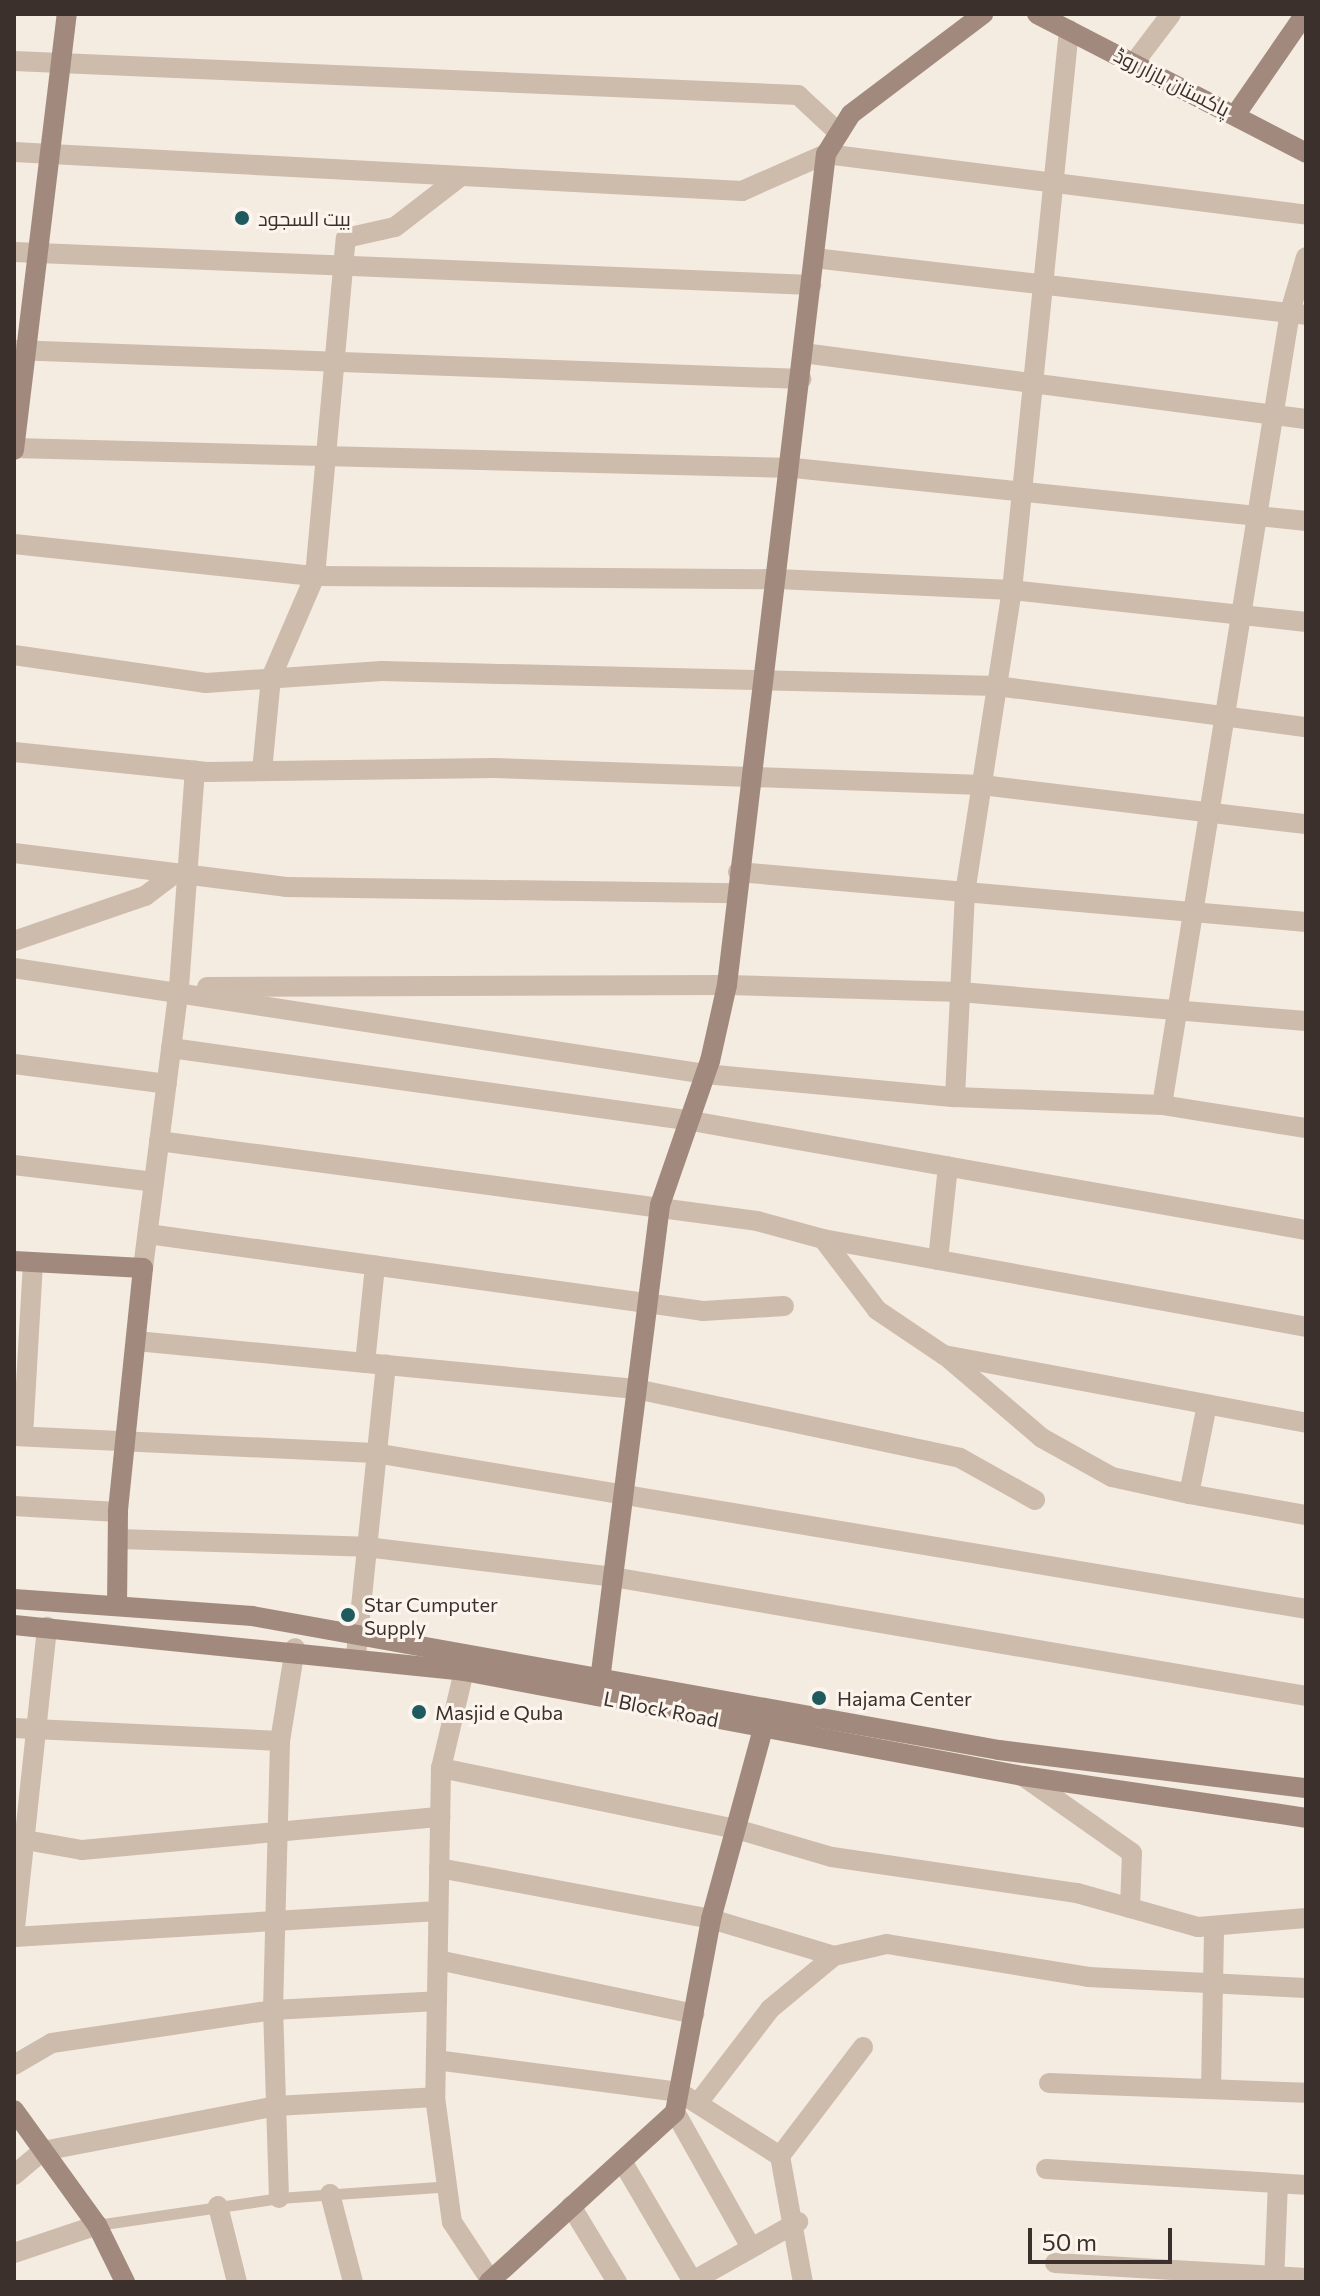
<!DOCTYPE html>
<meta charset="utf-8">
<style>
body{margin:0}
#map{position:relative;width:1320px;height:2296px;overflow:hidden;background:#f4ebe1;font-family:Commissioner,Cairo,sans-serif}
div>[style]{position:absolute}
.lane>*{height:11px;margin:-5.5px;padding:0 5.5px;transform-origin:5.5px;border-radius:5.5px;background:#cdbbac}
.street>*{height:20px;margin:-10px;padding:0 10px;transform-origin:10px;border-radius:10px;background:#cdbbac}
.secondary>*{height:20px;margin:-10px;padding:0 10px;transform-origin:10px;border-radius:10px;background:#a18a7d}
.dots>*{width:22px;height:22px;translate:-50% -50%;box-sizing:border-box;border:4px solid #fbf5ee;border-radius:50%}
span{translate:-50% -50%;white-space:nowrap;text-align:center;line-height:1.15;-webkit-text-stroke:6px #fbf5ee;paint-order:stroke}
.street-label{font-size:20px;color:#3b302b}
.poi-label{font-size:20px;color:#3b302b}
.left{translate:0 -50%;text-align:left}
.frame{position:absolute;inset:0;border:16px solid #3b302b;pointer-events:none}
.scale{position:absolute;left:1028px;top:2228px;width:144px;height:36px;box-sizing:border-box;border:4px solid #3b302b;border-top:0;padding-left:10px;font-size:24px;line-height:28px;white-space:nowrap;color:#3b302b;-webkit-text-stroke:6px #fbf5ee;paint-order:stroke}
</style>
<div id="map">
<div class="lane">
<i style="left:97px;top:2225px;width:184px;rotate:-8.4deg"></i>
<i style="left:279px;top:2198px;width:170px;rotate:-4deg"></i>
</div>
<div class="street">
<i style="left:14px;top:61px;width:785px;rotate:2.48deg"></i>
<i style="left:798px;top:95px;width:56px;rotate:42.8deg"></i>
<i style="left:1134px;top:63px;width:61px;rotate:-52.9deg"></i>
<i style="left:14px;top:152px;width:729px;rotate:3.07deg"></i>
<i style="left:742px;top:191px;width:92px;rotate:-23.8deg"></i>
<i style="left:826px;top:154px;width:484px;rotate:7.2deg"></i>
<i style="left:14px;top:252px;width:798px;rotate:2.37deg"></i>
<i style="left:814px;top:258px;width:495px;rotate:6.6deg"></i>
<i style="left:14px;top:350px;width:788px;rotate:2.11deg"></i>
<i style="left:803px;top:353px;width:507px;rotate:7.48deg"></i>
<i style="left:14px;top:448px;width:780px;rotate:1.47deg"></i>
<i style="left:794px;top:468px;width:515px;rotate:5.91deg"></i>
<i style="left:14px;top:544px;width:303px;rotate:6.1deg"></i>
<i style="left:315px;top:576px;width:463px;rotate:0.4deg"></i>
<i style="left:778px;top:579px;width:234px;rotate:2.7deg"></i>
<i style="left:1012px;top:590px;width:296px;rotate:6.2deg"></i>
<i style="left:14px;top:655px;width:194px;rotate:8.3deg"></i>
<i style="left:206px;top:683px;width:176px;rotate:-3.9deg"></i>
<i style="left:382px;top:671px;width:615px;rotate:1.4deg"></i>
<i style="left:997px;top:686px;width:312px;rotate:7.6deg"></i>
<i style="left:14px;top:752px;width:194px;rotate:5.9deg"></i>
<i style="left:207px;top:772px;width:287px;rotate:-0.8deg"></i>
<i style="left:494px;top:768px;width:488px;rotate:2deg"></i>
<i style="left:982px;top:785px;width:326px;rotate:6.9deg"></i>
<i style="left:262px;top:771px;width:93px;rotate:-84.5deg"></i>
<i style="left:271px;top:678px;width:111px;rotate:-66.7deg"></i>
<i style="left:315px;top:576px;width:339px;rotate:-84.8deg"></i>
<i style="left:346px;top:238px;width:50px;rotate:-12.7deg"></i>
<i style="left:395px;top:227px;width:83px;rotate:-37.7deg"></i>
<i style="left:14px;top:853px;width:274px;rotate:7.1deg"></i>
<i style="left:286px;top:887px;width:450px;rotate:0.8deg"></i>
<i style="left:738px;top:872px;width:570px;rotate:5.03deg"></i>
<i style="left:14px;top:941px;width:139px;rotate:-19deg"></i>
<i style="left:145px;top:896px;width:35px;rotate:-37deg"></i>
<i style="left:14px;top:968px;width:699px;rotate:8.72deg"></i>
<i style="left:705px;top:1074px;width:251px;rotate:5.3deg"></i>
<i style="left:955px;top:1097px;width:207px;rotate:2.2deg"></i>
<i style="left:1162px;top:1105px;width:146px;rotate:9.1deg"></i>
<i style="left:207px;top:987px;width:520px;rotate:-0.22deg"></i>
<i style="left:727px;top:985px;width:233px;rotate:1.7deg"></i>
<i style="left:960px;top:992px;width:347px;rotate:4.8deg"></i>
<i style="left:171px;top:1048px;width:520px;rotate:7.96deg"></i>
<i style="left:686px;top:1120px;width:630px;rotate:10.06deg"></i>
<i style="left:14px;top:1064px;width:154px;rotate:7.4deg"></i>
<i style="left:955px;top:1097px;width:204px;rotate:-87.2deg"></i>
<i style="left:965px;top:893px;width:307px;rotate:-81.2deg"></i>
<i style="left:1012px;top:590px;width:563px;rotate:-84.19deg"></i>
<i style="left:1162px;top:1105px;width:803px;rotate:-80.83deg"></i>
<i style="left:1290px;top:312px;width:57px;rotate:-73.8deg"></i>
<i style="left:159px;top:1141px;width:603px;rotate:7.62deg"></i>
<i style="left:757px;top:1221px;width:68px;rotate:15.3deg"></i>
<i style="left:823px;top:1239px;width:89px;rotate:52.7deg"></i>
<i style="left:877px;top:1310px;width:81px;rotate:33.9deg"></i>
<i style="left:944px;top:1355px;width:368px;rotate:10.6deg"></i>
<i style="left:14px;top:1165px;width:141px;rotate:6.9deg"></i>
<i style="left:148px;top:1234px;width:560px;rotate:7.9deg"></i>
<i style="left:703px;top:1311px;width:81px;rotate:-3.5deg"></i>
<i style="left:823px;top:1239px;width:491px;rotate:10.3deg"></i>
<i style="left:938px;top:1260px;width:94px;rotate:-83.9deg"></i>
<i style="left:143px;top:1268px;width:283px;rotate:-82.7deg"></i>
<i style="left:179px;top:987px;width:217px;rotate:-85.8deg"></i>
<i style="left:136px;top:1341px;width:502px;rotate:5.48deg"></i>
<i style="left:636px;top:1389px;width:331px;rotate:12deg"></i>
<i style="left:960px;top:1458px;width:86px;rotate:29.2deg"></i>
<i style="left:947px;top:1357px;width:125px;rotate:40.5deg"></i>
<i style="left:1042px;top:1438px;width:80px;rotate:29.1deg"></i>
<i style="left:1112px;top:1477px;width:79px;rotate:12.4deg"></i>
<i style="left:1189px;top:1494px;width:91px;rotate:-78.6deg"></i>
<i style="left:365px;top:1363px;width:98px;rotate:-84.1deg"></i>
<i style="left:14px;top:1436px;width:361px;rotate:2.7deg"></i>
<i style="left:375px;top:1453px;width:944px;rotate:9.51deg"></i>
<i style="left:23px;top:1436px;width:174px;rotate:-86.7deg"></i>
<i style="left:1189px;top:1494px;width:119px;rotate:10.2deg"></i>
<i style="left:14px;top:1506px;width:104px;rotate:3.3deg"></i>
<i style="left:118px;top:1539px;width:248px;rotate:1.8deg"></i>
<i style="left:366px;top:1547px;width:249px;rotate:6.9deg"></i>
<i style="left:613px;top:1577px;width:703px;rotate:9.74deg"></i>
<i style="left:356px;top:1655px;width:292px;rotate:-84.1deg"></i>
<i style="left:464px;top:1671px;width:100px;rotate:103.3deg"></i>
<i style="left:441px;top:1768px;width:329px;rotate:91deg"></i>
<i style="left:435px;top:2097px;width:126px;rotate:82.3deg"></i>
<i style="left:452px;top:2222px;width:71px;rotate:56.5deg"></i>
<i style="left:14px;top:1728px;width:266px;rotate:2.8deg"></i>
<i style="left:441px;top:1768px;width:301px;rotate:11.7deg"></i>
<i style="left:736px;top:1829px;width:100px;rotate:16.3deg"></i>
<i style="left:832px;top:1857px;width:248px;rotate:8.4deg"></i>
<i style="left:1077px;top:1893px;width:126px;rotate:15.7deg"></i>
<i style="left:1198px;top:1927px;width:108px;rotate:-4.8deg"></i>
<i style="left:1023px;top:1776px;width:133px;rotate:35.2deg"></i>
<i style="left:1132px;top:1853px;width:55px;rotate:92.1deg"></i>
<i style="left:14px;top:1838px;width:69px;rotate:10deg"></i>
<i style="left:82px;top:1850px;width:360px;rotate:-5.3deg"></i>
<i style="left:439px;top:1868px;width:277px;rotate:10.6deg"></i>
<i style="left:711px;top:1919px;width:128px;rotate:16.7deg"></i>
<i style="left:14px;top:1937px;width:425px;rotate:-3.5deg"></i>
<i style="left:14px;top:1937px;width:312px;rotate:-83.9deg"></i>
<i style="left:438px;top:1960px;width:262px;rotate:11.9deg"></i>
<i style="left:436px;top:2060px;width:245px;rotate:7.5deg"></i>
<i style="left:679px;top:2092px;width:120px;rotate:32.4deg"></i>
<i style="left:780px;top:2156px;width:128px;rotate:79.7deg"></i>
<i style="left:14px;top:2065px;width:44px;rotate:-30.1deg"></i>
<i style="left:52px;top:2043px;width:223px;rotate:-8.5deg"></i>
<i style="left:273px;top:2010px;width:164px;rotate:-3.1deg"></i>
<i style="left:1049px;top:2083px;width:257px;rotate:2.2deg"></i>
<i style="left:1211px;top:2089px;width:163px;rotate:-88.9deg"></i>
<i style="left:698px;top:2103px;width:118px;rotate:-52.5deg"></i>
<i style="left:770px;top:2009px;width:83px;rotate:-39.6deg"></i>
<i style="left:834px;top:1956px;width:54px;rotate:-12.8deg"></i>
<i style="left:887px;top:1944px;width:204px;rotate:9.3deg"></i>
<i style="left:1088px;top:1977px;width:218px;rotate:2.9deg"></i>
<i style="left:675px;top:2112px;width:151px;rotate:60.7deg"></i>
<i style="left:780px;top:2156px;width:137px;rotate:-52.7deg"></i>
<i style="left:622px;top:2161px;width:140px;rotate:59.6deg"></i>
<i style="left:1046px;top:2169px;width:260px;rotate:3.5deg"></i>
<i style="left:14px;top:2175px;width:38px;rotate:-40deg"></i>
<i style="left:43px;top:2151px;width:237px;rotate:-10.9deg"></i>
<i style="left:276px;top:2106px;width:159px;rotate:-3.2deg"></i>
<i style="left:330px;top:2194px;width:91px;rotate:75.4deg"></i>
<i style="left:279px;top:2198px;width:188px;rotate:-91.8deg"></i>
<i style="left:273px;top:2010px;width:269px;rotate:-88.5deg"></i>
<i style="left:280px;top:1741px;width:94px;rotate:-80.8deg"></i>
<i style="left:218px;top:2206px;width:78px;rotate:76deg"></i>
<i style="left:571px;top:2206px;width:89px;rotate:58.8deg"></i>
<i style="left:14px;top:2253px;width:88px;rotate:-18.6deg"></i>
<i style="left:1055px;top:2263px;width:251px;rotate:3.4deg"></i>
<i style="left:691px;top:2282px;width:123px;rotate:-29.3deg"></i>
<i style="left:1274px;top:2282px;width:98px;rotate:-87.7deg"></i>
</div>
<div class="secondary">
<i style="left:1037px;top:14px;width:303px;rotate:27.3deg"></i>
<i style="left:1236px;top:114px;width:121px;rotate:-55.4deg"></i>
<i style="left:14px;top:450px;width:439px;rotate:-83.1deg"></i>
<i style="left:14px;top:1261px;width:129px;rotate:3.1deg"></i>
<i style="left:143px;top:1268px;width:245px;rotate:95.9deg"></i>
<i style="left:118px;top:1512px;width:94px;rotate:90.6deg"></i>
<i style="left:14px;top:1599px;width:239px;rotate:4.1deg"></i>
<i style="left:252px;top:1616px;width:759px;rotate:10.17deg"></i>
<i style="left:999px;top:1750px;width:309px;rotate:7.1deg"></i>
<i style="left:14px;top:1625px;width:452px;rotate:5.8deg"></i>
<i style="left:464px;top:1671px;width:569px;rotate:10.64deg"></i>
<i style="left:1023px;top:1776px;width:286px;rotate:8.4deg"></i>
<i style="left:598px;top:1696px;width:495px;rotate:-82.8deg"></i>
<i style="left:660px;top:1205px;width:152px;rotate:-70.9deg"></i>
<i style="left:710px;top:1061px;width:78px;rotate:-77.4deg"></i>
<i style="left:727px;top:985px;width:837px;rotate:-83.21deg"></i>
<i style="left:826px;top:154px;width:47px;rotate:-58deg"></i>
<i style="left:851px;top:114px;width:166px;rotate:-37.1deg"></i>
<i style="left:14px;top:2110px;width:142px;rotate:54.2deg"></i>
<i style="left:97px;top:2225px;width:64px;rotate:63.8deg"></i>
<i style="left:489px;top:2282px;width:252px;rotate:-42.4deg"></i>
<i style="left:675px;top:2112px;width:196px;rotate:-79.4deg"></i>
<i style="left:711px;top:1919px;width:197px;rotate:-74.7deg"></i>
</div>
<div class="dots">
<i style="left:242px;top:218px;background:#1f5a5e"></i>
<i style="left:348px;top:1615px;background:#1f5a5e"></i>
<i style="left:819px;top:1698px;background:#1f5a5e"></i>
<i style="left:419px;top:1712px;background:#1f5a5e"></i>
</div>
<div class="street-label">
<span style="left:1172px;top:82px;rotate:27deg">پاکستان بازار روڈ</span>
<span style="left:661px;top:1709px;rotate:11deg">L Block Road</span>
</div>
<div class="poi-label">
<span class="left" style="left:258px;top:218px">بیت السجود</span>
<span class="left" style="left:364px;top:1616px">Star Cumputer<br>Supply</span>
<span class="left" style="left:837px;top:1698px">Hajama Center</span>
<span class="left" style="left:435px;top:1712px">Masjid e Quba</span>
</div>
<div class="frame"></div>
<div class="scale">50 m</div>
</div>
